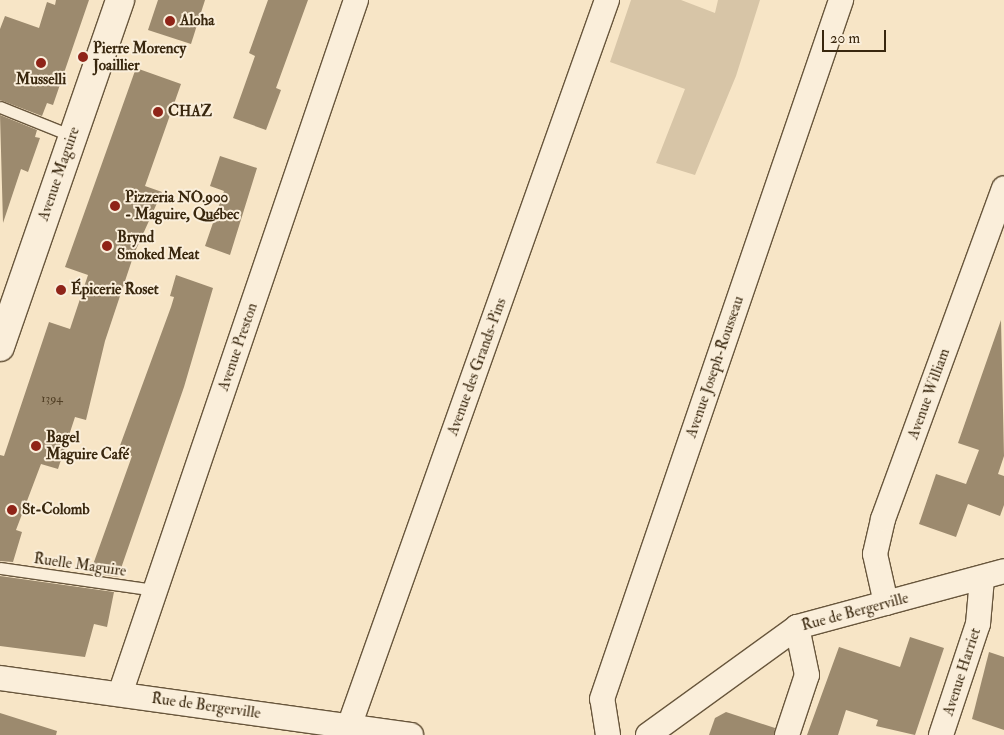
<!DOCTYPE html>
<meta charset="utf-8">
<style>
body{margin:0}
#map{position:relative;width:1004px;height:735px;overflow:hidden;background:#f7e5c6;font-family:"IM FELL Double Pica",serif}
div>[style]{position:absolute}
.green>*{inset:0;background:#d7c5a7}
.building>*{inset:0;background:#9c8a6e}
.roads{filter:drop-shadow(1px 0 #68563c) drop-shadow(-1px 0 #68563c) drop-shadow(0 1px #68563c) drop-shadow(0 -1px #68563c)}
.lane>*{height:11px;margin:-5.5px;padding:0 5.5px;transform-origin:5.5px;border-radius:5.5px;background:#faeeda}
.street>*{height:24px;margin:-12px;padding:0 12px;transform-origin:12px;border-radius:12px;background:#faeeda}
.secondary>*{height:28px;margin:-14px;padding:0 14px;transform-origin:14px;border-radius:14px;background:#faeeda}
.dots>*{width:14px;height:14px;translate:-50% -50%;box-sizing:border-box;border:2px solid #faeeda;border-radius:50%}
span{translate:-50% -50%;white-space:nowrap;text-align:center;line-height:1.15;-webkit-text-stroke:4px #faeeda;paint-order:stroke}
.number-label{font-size:12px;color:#524026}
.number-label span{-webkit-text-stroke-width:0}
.poi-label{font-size:15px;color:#39270e;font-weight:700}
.left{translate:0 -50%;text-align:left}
.street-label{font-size:15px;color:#39270e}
.scale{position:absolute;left:822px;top:30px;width:64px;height:22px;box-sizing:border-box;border:2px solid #39270e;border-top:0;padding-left:6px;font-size:15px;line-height:18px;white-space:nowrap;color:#39270e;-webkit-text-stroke:4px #faeeda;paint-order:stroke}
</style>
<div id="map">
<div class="green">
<i style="clip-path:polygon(631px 0,681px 0,715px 13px,718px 0,760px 0,736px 76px,695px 175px,656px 163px,685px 89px,610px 62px)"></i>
</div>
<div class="building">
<i style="clip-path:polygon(56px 0,89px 0,53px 105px,47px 103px,42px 116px,0 100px,0 29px,5px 16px,39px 28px,47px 2px,55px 5px)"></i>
<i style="clip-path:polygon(158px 0,205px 0,191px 44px,148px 30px)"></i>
<i style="clip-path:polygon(268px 0,308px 0,276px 88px,281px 90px,266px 130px,233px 118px,255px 56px,249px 53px)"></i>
<i style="clip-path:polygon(136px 68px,181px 84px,145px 186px,162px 192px,134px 254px,105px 341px,86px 420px,75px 417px,58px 469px,41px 464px,16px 530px,22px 532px,13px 562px,0 561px,0 455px,4px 456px,49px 322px,70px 329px,88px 275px,65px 267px)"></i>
<i style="clip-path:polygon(0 115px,37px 130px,35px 137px,40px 138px,28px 172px,21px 169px,3px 223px)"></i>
<i style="clip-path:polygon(220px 156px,257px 168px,230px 255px,205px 246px,224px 191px,210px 186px)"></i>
<i style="clip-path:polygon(176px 275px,213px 288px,184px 387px,118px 577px,90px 573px,132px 456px,118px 451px,171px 307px,174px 297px,170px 296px)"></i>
<i style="clip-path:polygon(1001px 320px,1004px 456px,998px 474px,1004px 476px,1004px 505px,1000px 516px,968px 504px,956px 537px,919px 524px,936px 474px,966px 484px,979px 450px,958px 443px)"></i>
<i style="clip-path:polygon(0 576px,114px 592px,107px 627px,94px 624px,85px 657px,0 646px)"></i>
<i style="clip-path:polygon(910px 637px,944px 648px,915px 735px,876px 726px,878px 720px,846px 710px,838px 735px,807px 735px,839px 647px,900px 667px)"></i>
<i style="clip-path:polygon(989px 652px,1004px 657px,1004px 730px,972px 719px)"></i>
<i style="clip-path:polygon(726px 712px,775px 728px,774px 735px,709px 735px,715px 718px)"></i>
<i style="clip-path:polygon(0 713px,57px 731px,56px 735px,0 735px)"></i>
</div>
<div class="roads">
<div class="lane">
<i style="left:0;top:107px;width:78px;rotate:21.9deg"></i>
<i style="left:0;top:568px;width:157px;rotate:8.1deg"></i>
</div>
<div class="street">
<i style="left:886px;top:603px;width:50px;rotate:-102.7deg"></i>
<i style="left:875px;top:554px;width:36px;rotate:-77deg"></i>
<i style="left:883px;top:519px;width:352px;rotate:-69.9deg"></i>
<i style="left:0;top:678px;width:415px;rotate:7.9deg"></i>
<i style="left:120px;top:694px;width:733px;rotate:-71.22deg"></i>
<i style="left:346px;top:735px;width:780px;rotate:-70.45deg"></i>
<i style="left:608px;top:735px;width:36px;rotate:-99deg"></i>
<i style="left:602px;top:699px;width:739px;rotate:-71.12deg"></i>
<i style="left:648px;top:735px;width:184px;rotate:-35.9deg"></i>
<i style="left:797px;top:627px;width:214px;rotate:-15.1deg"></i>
<i style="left:787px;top:735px;width:63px;rotate:-71.6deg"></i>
<i style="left:807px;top:675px;width:49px;rotate:-101.8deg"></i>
<i style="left:941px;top:735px;width:117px;rotate:-71.6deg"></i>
<i style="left:978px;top:624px;width:46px;rotate:-85deg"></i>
</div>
<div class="secondary">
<i style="left:0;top:347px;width:367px;rotate:-70.9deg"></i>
</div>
</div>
<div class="dots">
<i style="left:170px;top:21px;background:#8f2418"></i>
<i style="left:83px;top:57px;background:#8f2418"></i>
<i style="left:41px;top:63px;background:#8f2418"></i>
<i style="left:158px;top:112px;background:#8f2418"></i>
<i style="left:115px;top:206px;background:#8f2418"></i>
<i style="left:107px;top:246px;background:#8f2418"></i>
<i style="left:61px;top:290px;background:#8f2418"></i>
<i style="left:36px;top:446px;background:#8f2418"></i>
<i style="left:12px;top:510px;background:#8f2418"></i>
</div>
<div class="number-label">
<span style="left:52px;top:399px">1394</span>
</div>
<div class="poi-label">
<span class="left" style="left:180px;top:21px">Aloha</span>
<span class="left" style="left:93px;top:57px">Pierre Morency<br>Joaillier</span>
<span style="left:41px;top:80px">Musselli</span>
<span class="left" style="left:168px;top:112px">CHAZ</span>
<span class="left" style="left:125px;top:206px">Pizzeria NO.900<br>- Maguire, Québec</span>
<span class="left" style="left:117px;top:246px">Brynd<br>Smoked Meat</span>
<span class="left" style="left:71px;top:290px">Épicerie Roset</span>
<span class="left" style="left:46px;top:446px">Bagel<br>Maguire Café</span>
<span class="left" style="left:22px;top:510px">St-Colomb</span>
</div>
<div class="street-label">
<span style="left:59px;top:174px;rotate:-71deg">Avenue Maguire</span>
<span style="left:238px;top:347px;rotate:-71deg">Avenue Preston</span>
<span style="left:477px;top:367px;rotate:-70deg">Avenue des Grands-Pins</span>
<span style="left:715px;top:367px;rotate:-71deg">Avenue Joseph-Rousseau</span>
<span style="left:929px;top:394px;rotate:-70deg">Avenue William</span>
<span style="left:80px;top:565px;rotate:8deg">Ruelle Maguire</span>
<span style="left:855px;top:612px;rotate:-15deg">Rue de Bergerville</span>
<span style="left:962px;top:672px;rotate:-72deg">Avenue Harriet</span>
<span style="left:206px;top:706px;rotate:8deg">Rue de Bergerville</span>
</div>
<div class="scale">20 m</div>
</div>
